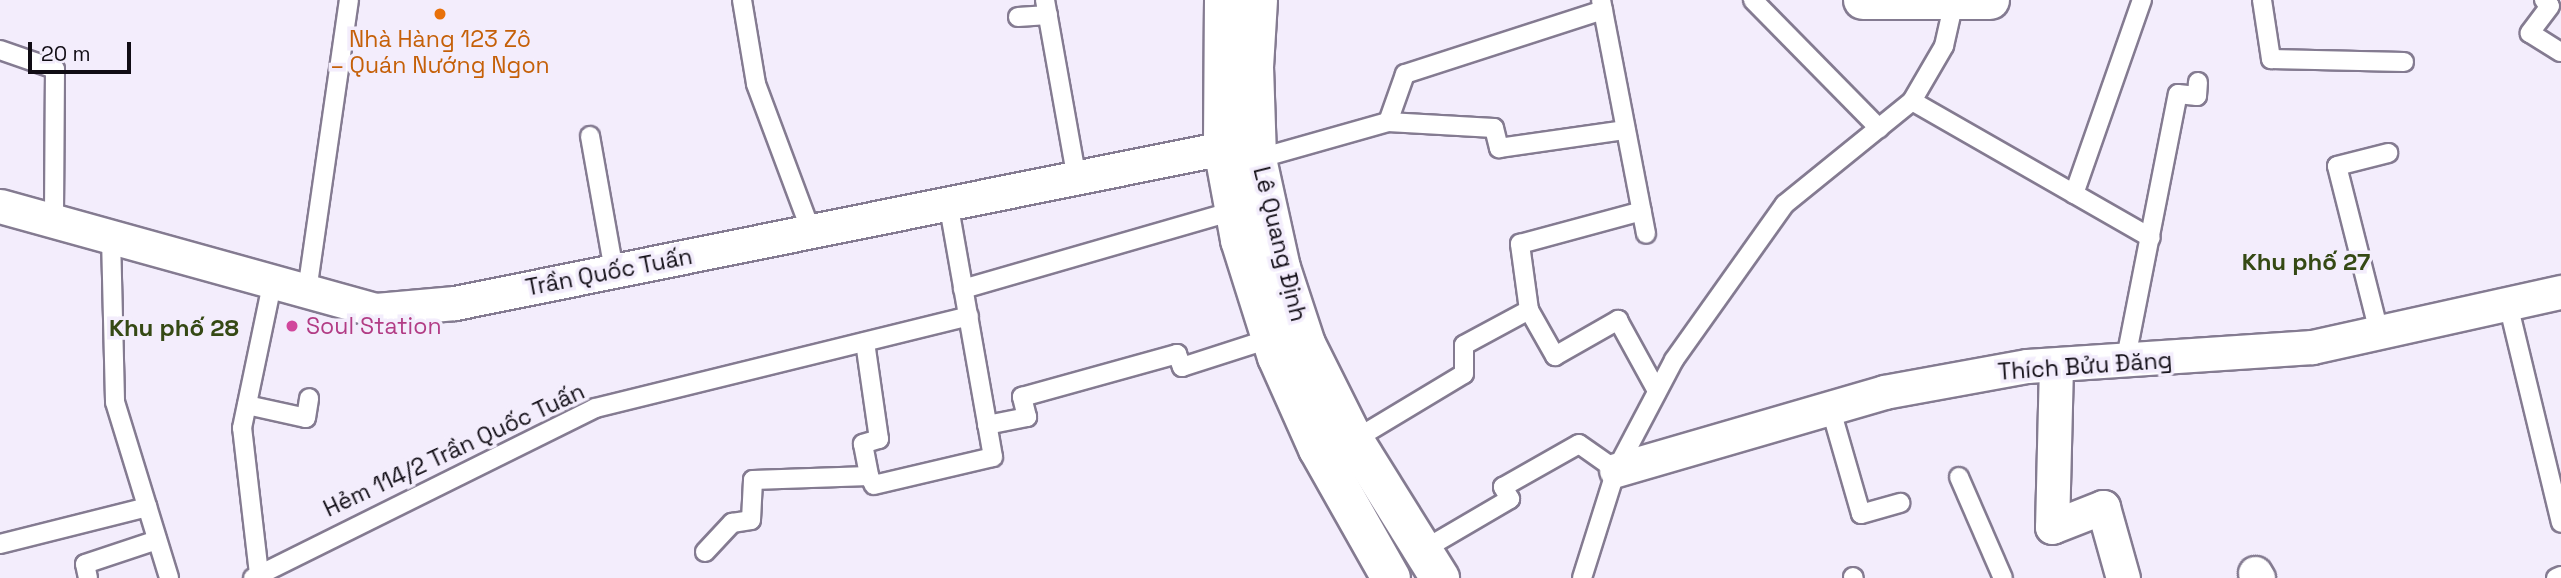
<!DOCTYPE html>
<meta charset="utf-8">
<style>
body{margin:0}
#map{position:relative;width:2561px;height:578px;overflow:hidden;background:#f3edfc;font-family:"Space Grotesk",sans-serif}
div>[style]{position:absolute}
.roads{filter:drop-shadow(2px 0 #847b91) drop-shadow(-2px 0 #847b91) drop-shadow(0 2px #847b91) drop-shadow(0 -2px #847b91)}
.lane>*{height:18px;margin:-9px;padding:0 9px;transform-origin:9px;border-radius:9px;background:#fff}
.street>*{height:33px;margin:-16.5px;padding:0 16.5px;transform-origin:16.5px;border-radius:16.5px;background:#fff}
.secondary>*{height:38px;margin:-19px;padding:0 19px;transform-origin:19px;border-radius:19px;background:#fff}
.primary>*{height:38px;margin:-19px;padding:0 19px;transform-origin:19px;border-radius:19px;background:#fff}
.dots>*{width:19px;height:19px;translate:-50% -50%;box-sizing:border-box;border:4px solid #f3edfc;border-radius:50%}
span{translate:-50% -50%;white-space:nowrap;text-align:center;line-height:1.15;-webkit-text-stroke:7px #f3edfc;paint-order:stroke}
.food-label{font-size:23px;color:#c56008}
.street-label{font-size:23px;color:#100c14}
.hotel-label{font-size:23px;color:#b23c85}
.left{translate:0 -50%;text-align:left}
.neighbourhood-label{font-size:24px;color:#354914;font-weight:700}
.scale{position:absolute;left:28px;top:42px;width:103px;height:32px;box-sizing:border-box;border:4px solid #100c14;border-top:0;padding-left:9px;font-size:21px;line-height:24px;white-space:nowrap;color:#100c14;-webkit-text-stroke:5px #f3edfc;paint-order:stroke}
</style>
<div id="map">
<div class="roads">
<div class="lane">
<i style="left:742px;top:0;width:85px;rotate:80.5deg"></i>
<i style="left:756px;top:84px;width:157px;rotate:69.5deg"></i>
<i style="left:1045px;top:0;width:177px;rotate:79.9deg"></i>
<i style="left:1601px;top:0;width:238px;rotate:79.1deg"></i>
<i style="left:1753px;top:0;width:180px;rotate:45.5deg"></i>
<i style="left:2262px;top:0;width:60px;rotate:81.3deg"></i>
<i style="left:2271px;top:59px;width:133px;rotate:1.3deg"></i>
<i style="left:2544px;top:0;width:8px;rotate:45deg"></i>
<i style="left:2550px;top:6px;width:34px;rotate:127deg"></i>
<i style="left:2530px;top:33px;width:36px;rotate:32deg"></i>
<i style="left:1018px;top:17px;width:30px;rotate:-4deg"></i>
<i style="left:0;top:50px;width:58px;rotate:19.1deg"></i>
<i style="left:55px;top:69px;width:152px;rotate:90.4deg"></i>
<i style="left:1912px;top:101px;width:275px;rotate:29.8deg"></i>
<i style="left:1388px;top:122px;width:51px;rotate:-70.5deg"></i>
<i style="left:1405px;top:74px;width:208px;rotate:-17.9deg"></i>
<i style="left:590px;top:136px;width:137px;rotate:79.9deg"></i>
<i style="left:1257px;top:159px;width:136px;rotate:-15.8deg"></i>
<i style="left:1388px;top:122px;width:106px;rotate:3.2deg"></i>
<i style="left:1494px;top:128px;width:21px;rotate:76deg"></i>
<i style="left:1499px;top:148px;width:128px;rotate:-8.1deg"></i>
<i style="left:2074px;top:194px;width:206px;rotate:-70.7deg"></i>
<i style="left:111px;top:237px;width:165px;rotate:88.6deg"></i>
<i style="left:115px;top:402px;width:184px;rotate:72.9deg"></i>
<i style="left:963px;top:289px;width:282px;rotate:-16.1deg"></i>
<i style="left:307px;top:291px;width:294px;rotate:-81.8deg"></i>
<i style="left:2508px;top:304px;width:225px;rotate:76.4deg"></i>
<i style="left:1529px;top:310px;width:67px;rotate:-97.8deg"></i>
<i style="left:1520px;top:244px;width:126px;rotate:-15.1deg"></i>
<i style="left:2379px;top:332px;width:171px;rotate:-104.2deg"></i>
<i style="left:2337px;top:166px;width:53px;rotate:-14.3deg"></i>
<i style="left:865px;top:342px;width:98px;rotate:81.8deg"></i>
<i style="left:879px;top:439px;width:17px;rotate:163deg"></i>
<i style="left:863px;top:444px;width:33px;rotate:79deg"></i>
<i style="left:2125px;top:363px;width:274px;rotate:-78.9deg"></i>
<i style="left:2178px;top:94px;width:19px;rotate:6deg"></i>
<i style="left:2197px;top:96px;width:14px;rotate:-86deg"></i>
<i style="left:247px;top:405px;width:60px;rotate:12.4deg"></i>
<i style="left:306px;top:418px;width:20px;rotate:-81deg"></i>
<i style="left:1831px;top:410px;width:108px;rotate:73.9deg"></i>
<i style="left:1861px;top:514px;width:41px;rotate:-15.8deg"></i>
<i style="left:987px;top:425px;width:41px;rotate:-11.3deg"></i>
<i style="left:1027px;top:417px;width:21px;rotate:-104deg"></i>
<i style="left:1022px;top:397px;width:161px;rotate:-15.5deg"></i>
<i style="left:1177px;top:354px;width:14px;rotate:69deg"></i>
<i style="left:1182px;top:367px;width:91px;rotate:-17.8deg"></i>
<i style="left:1354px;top:440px;width:128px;rotate:-31deg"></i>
<i style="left:1464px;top:374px;width:29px;rotate:-90deg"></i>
<i style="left:1464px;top:345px;width:74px;rotate:-28.3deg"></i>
<i style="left:1529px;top:310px;width:53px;rotate:60.5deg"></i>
<i style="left:1555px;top:356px;width:73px;rotate:-29.7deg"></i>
<i style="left:1618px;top:320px;width:81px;rotate:61.2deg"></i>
<i style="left:1959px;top:477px;width:110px;rotate:66.5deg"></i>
<i style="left:0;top:544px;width:152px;rotate:-14.1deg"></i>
<i style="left:1423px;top:550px;width:101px;rotate:-30.4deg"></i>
<i style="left:1510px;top:499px;width:14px;rotate:-120deg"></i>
<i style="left:1503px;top:487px;width:87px;rotate:-29.5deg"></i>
<i style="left:1579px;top:444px;width:45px;rotate:35.1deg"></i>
<i style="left:705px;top:552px;width:40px;rotate:-47deg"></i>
<i style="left:732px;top:523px;width:19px;rotate:-9deg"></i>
<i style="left:751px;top:520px;width:40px;rotate:-87.1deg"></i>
<i style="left:753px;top:480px;width:116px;rotate:-2deg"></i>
<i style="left:869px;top:476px;width:10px;rotate:61deg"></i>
<i style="left:874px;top:485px;width:122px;rotate:-13.2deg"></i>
<i style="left:993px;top:457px;width:258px;rotate:-100deg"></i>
<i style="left:259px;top:574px;width:147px;rotate:-96.6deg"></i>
<i style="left:242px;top:428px;width:147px;rotate:-78.2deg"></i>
<i style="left:1853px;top:577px;width:1px;rotate:45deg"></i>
<i style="left:88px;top:578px;width:14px;rotate:-102deg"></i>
<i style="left:85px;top:564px;width:76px;rotate:-18.4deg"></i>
<i style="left:253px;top:578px;width:382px;rotate:-26.4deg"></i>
<i style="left:595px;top:408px;width:385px;rotate:-13.8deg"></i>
<i style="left:1582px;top:578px;width:113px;rotate:-72.5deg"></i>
<i style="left:1616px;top:470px;width:124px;rotate:-62.2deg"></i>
<i style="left:1674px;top:360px;width:191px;rotate:-54.6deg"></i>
<i style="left:1785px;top:204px;width:164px;rotate:-39deg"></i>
<i style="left:1912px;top:101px;width:64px;rotate:-59.8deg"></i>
<i style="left:1944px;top:46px;width:45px;rotate:-77.2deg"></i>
<i style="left:2556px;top:578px;width:5px;rotate:-22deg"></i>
</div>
<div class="street">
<i style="left:0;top:206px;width:390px;rotate:15.5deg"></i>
<i style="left:376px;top:310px;width:79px;rotate:-5.1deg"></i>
<i style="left:455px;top:303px;width:783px;rotate:-11.41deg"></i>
<i style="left:2056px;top:365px;width:162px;rotate:91.4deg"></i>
<i style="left:2052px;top:527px;width:55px;rotate:-21.4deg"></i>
<i style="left:2103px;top:507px;width:74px;rotate:74.3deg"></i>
<i style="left:1616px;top:470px;width:279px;rotate:-16.2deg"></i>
<i style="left:1884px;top:392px;width:145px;rotate:-10.3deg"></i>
<i style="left:2027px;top:366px;width:286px;rotate:-3.8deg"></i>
<i style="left:2312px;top:347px;width:255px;rotate:-12.5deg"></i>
<i style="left:2255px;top:573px;width:6px;rotate:59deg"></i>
</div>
<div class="secondary">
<i style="left:1224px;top:0;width:148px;rotate:90.4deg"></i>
<i style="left:1223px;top:148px;width:94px;rotate:79.5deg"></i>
<i style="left:1240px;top:240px;width:123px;rotate:72.5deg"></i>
<i style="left:1277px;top:357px;width:101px;rotate:66deg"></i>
<i style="left:1318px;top:449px;width:148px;rotate:60.5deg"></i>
<i style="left:1258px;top:0;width:67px;rotate:93.4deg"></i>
<i style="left:1254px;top:67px;width:92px;rotate:88.1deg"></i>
<i style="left:1257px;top:159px;width:112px;rotate:77.6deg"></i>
<i style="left:1281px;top:268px;width:80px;rotate:71.8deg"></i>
<i style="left:1306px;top:344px;width:107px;rotate:63.4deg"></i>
<i style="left:1354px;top:440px;width:163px;rotate:58.1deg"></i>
</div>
<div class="primary">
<i style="left:1863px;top:0;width:127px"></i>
</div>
</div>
<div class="dots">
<i style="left:440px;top:14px;background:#e8710a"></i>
<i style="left:292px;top:326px;background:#d1479c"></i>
</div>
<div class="food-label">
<span style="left:440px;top:52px">Nhà Hàng 123 Zô<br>– Quán Nướng Ngon</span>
</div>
<div class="street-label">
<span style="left:1280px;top:244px;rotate:76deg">Lê Quang Định</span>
<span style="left:609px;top:272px;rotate:-11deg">Trần Quốc Tuấn</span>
<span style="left:2085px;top:366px;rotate:-4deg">Thích Bửu Đăng</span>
<span style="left:454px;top:450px;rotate:-25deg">Hẻm 114/2 Trần Quốc Tuấn</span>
</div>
<div class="hotel-label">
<span class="left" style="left:306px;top:326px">Soul Station</span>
</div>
<div class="neighbourhood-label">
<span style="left:2306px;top:262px">Khu phố 27</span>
<span style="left:174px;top:328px">Khu phố 28</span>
</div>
<div class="scale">20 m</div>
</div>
